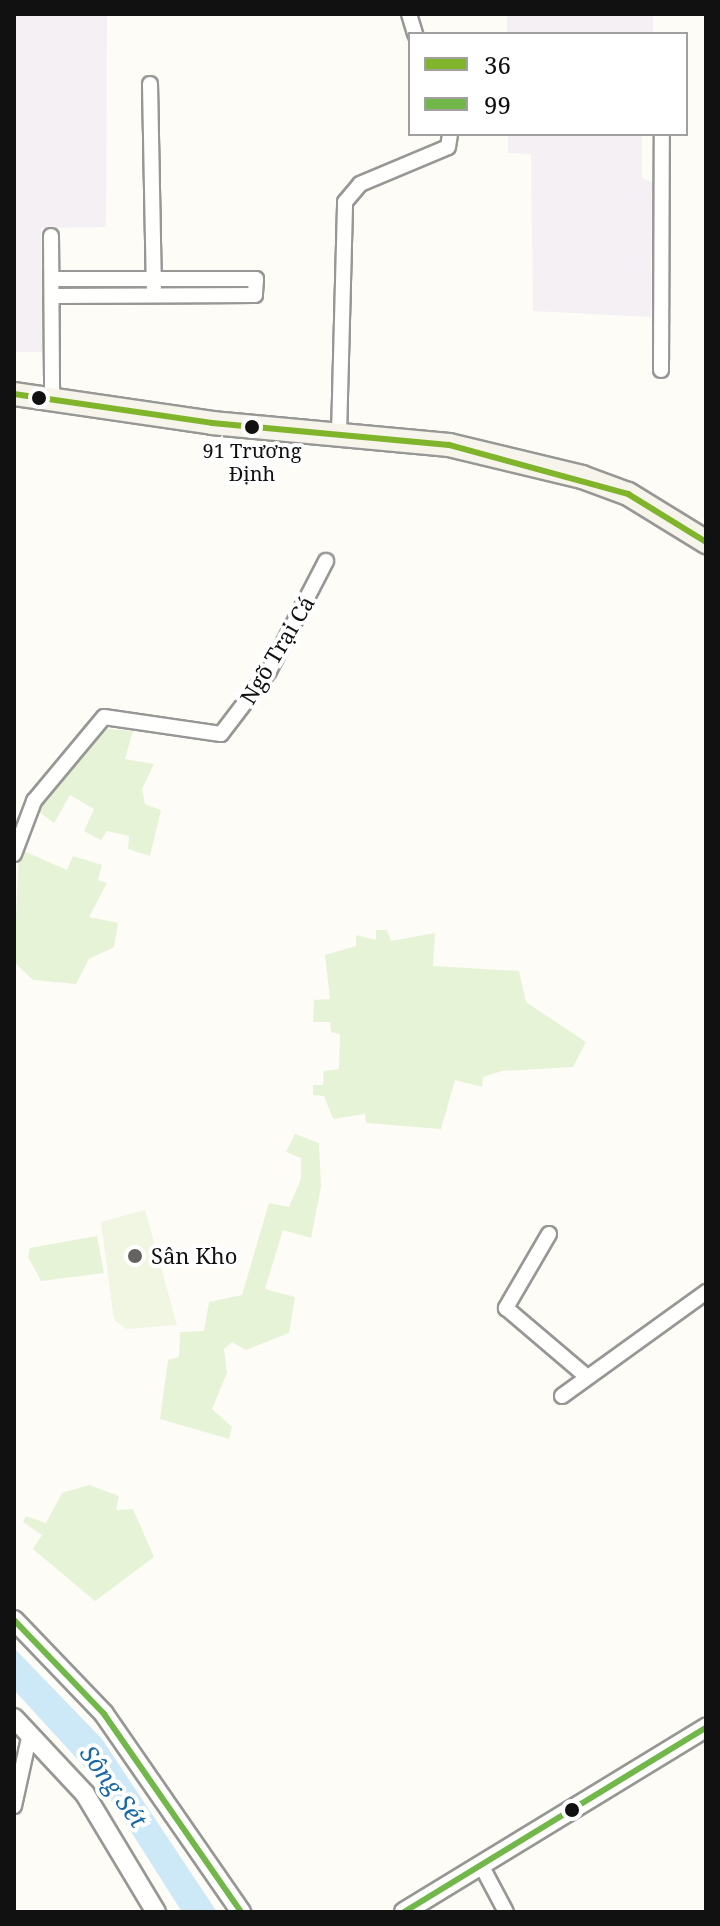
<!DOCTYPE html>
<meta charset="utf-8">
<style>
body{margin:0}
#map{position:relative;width:720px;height:1926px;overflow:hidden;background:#fdfcf7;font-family:"Noto Serif",serif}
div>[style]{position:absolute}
.industrial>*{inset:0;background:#f5f0f3;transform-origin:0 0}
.green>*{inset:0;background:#e7f3d7}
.pitch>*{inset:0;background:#f0f6e1}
.water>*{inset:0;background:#cde8f7}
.roads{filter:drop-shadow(2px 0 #979795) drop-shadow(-2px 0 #979795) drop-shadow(0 2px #979795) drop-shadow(0 -2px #979795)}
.minor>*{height:14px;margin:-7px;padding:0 7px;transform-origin:7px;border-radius:7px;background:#fffffe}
.tertiary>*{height:18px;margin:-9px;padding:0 9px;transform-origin:9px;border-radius:9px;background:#fffffe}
.secondary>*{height:22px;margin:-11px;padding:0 11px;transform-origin:11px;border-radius:11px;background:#f6f4eb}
.bus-1>*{height:6px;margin:-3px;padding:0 3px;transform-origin:3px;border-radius:3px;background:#80b42b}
.bus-2>*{height:6px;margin:-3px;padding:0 3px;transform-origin:3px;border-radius:3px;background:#71b74a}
.dots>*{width:22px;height:22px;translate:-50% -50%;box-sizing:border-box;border:4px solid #fff;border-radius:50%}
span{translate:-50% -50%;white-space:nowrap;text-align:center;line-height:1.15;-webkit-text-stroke:8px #fff;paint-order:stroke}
.bus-label{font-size:20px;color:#111}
.street-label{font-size:22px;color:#111}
.poi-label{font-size:22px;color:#111}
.left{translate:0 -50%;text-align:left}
.water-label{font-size:24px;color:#1768a6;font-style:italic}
.frame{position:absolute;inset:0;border:16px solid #111;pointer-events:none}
.legend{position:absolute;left:408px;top:32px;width:280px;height:104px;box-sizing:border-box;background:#fff;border:2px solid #a0a0a0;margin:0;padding:10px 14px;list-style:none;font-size:24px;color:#111}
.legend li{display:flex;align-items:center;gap:16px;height:40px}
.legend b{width:40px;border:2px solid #a0a0a0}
</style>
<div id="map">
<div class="industrial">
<i style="clip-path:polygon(14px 14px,107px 14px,106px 227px,41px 228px,42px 352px,14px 352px)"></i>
<i style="left:507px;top:14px;width:146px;height:20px"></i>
<i style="clip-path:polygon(508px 134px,642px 134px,642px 178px,652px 182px,651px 317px,533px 311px,531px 154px,508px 153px)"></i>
</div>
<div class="green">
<i style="clip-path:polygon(98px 728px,133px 731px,125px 759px,154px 764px,142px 789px,145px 804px,161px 810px,150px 856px,128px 849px,129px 836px,107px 831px,101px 840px,84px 831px,94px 809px,70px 795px,54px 823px,35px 809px)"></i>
<i style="clip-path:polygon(19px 849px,67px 870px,73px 856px,102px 865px,98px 880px,107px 883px,89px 917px,118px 923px,114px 947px,89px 959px,76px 984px,33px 980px,14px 962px)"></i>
<i style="clip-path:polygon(376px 930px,387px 930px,391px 941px,435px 933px,433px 966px,519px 971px,526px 1002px,586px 1042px,573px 1067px,502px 1071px,483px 1077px,482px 1087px,455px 1080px,441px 1129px,366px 1123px,365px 1114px,333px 1119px,324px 1096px,313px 1095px,313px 1085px,323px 1085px,324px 1071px,339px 1069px,340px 1034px,331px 1032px,330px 1022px,313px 1022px,314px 1000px,330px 999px,325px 955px,356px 946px,356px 935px,376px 940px)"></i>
<i style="clip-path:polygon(295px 1134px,319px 1143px,321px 1187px,311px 1238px,283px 1230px,265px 1289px,295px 1297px,289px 1333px,246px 1350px,232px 1342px,224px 1349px,227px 1373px,212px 1409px,232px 1427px,229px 1439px,160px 1419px,168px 1360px,179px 1357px,180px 1332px,204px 1331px,209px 1302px,242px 1295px,269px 1203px,289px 1207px,301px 1179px,301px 1158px,286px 1152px)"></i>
<i style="clip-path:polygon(97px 1236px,104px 1273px,41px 1281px,28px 1257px,30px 1248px)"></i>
<i style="clip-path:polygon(89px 1485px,119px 1496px,116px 1510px,133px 1509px,154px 1557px,95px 1601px,33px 1549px,42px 1535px,23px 1522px,26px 1516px,46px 1523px,62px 1493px)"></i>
</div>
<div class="pitch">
<i style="clip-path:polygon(145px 1210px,177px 1325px,127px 1329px,114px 1320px,101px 1222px)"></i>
</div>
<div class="water">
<i style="clip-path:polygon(14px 1648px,102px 1739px,217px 1912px,182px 1912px,102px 1786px,14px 1690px)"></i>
</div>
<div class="roads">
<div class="minor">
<i style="left:409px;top:14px;width:21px;rotate:73deg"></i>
<i style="left:150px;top:84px;width:203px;rotate:88.9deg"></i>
<i style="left:51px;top:236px;width:163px;rotate:89.6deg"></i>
<i style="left:52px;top:279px;width:204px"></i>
<i style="left:256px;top:279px;width:16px;rotate:94deg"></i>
<i style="left:255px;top:295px;width:203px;rotate:179.7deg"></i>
<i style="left:661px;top:370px;width:236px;rotate:-89.8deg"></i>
<i style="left:339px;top:435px;width:233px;rotate:-88.5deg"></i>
<i style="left:345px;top:202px;width:23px;rotate:-50deg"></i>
<i style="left:360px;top:184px;width:95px;rotate:-22.8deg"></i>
<i style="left:448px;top:147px;width:13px;rotate:-81deg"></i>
<i style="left:14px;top:854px;width:57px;rotate:-69.3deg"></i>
<i style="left:34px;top:801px;width:109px;rotate:-50.2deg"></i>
<i style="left:104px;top:717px;width:118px;rotate:8.3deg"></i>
<i style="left:221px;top:734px;width:79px;rotate:-52.7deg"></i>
<i style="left:269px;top:671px;width:124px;rotate:-62.6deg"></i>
<i style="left:549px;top:1234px;width:86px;rotate:120.2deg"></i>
<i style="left:506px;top:1308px;width:106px;rotate:40.4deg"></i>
<i style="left:562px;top:1396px;width:178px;rotate:-35.8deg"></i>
<i style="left:14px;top:1806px;width:75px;rotate:-77.6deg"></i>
<i style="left:481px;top:1865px;width:53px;rotate:62deg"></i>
</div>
<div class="tertiary">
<i style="left:14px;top:1620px;width:130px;rotate:46.2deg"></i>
<i style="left:104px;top:1714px;width:241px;rotate:55.3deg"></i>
<i style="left:14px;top:1718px;width:104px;rotate:46.9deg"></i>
<i style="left:85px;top:1794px;width:138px;rotate:59deg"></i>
<i style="left:404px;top:1912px;width:354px;rotate:-31.4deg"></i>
</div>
<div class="secondary">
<i style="left:14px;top:394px;width:200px;rotate:8.3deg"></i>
<i style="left:212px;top:423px;width:238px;rotate:5.3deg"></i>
<i style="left:449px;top:445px;width:137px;rotate:13.5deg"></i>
<i style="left:582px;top:477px;width:49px;rotate:20.3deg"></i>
<i style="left:628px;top:494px;width:92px;rotate:31.6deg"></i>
</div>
</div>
<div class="bus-1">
<i style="left:14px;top:394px;width:200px;rotate:8.3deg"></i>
<i style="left:212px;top:423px;width:238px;rotate:5.3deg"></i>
<i style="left:449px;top:445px;width:186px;rotate:15.3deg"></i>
<i style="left:628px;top:494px;width:92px;rotate:31.6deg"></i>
</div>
<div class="bus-2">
<i style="left:14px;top:1620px;width:130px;rotate:46.2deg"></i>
<i style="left:104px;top:1714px;width:241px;rotate:55.3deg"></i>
<i style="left:404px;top:1912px;width:354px;rotate:-31.4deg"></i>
</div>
<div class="dots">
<i style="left:39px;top:398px;background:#111"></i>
<i style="left:252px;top:427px;background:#111"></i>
<i style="left:135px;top:1256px;background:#646362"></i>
<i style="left:572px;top:1810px;background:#111"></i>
</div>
<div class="bus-label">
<span style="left:252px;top:462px">91 Trương<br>Định</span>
</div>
<div class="street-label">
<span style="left:277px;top:650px;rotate:-59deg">Ngõ Trại Cá</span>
</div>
<div class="poi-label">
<span class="left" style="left:151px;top:1256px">Sân Kho</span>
</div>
<div class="water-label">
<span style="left:114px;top:1786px;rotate:54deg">Sông Sét</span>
</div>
<div class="frame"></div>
<ul class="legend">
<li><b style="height:10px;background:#80b42b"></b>36</li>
<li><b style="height:10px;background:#71b74a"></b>99</li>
</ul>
</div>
